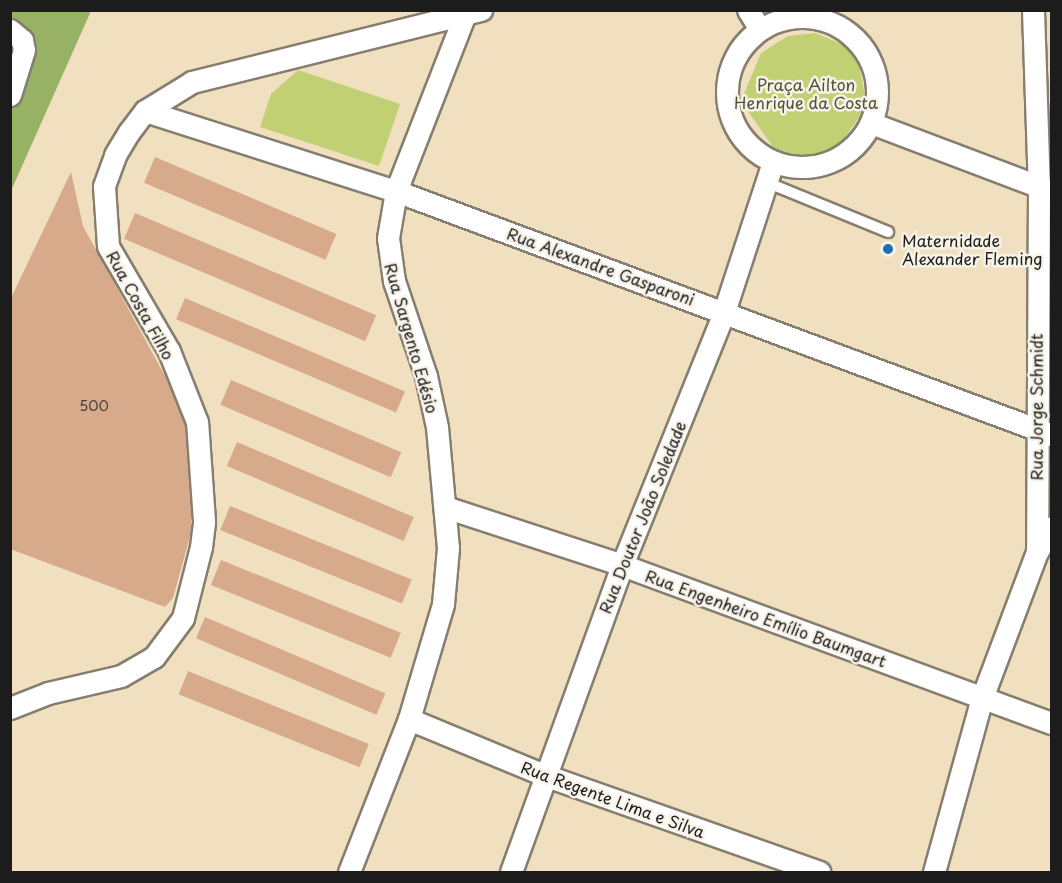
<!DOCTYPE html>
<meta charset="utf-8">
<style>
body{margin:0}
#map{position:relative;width:1062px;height:883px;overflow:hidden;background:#f0e0c0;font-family:"Playpen Sans",sans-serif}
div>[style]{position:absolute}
.green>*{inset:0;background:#c0d073}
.forest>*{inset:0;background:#98b265}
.building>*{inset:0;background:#d7aa8c;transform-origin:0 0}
.roads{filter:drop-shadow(2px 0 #867e6e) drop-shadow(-2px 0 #867e6e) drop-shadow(0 2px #867e6e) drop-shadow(0 -2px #867e6e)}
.service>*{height:10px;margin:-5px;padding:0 5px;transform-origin:5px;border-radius:5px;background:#fff}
.minor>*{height:21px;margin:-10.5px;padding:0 10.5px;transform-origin:10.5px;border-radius:10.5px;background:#fff}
.minor>.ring{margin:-10.5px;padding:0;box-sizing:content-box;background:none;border:21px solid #fff;border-radius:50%}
.dots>*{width:16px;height:16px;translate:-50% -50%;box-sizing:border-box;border:3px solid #f7f3e8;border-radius:50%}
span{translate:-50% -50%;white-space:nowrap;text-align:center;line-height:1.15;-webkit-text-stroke:5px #f7f3e8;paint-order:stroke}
.number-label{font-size:14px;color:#4b4038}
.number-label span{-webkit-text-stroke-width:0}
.park-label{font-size:16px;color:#4d5236}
.poi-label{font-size:16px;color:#1c1c1c}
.left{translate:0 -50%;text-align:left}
.street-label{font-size:16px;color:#1c1c1c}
.frame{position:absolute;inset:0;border:12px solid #1c1c1c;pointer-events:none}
</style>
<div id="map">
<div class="green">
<i style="clip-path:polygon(815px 33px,849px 47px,859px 65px,867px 106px,834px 153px,797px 158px,777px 153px,741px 101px,761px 53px,788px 36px)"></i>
<i style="clip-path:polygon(298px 70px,400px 104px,379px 166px,260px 127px,271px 94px)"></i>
</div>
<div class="forest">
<i style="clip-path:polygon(11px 11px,91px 11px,11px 191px,11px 89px,24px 50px,11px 38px)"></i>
</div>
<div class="building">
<i style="left:155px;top:157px;width:197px;height:28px;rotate:23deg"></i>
<i style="clip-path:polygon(71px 172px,83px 226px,171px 387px,186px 425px,191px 464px,191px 533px,173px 598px,165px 607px,10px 549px,10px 300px)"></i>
<i style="left:135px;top:213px;width:262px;height:28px;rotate:23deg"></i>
<i style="left:185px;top:298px;width:239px;height:23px;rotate:23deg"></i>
<i style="left:231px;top:380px;width:185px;height:27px;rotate:23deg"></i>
<i style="left:237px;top:442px;width:192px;height:26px;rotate:23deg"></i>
<i style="left:230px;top:506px;width:196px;height:26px;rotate:22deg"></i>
<i style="left:221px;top:560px;width:194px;height:27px;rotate:22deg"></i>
<i style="left:205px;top:617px;width:196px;height:23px;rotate:23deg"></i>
<i style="left:188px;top:671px;width:195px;height:25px;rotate:22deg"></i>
</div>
<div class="roads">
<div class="service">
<i style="left:766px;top:182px;width:132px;rotate:22.3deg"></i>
</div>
<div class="minor">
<i style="left:748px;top:10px;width:22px;rotate:58deg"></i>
<i style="left:1033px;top:10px;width:178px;rotate:88.1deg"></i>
<i style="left:1039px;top:188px;width:364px;rotate:90.3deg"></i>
<i class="ring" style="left:727px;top:17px;width:129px;height:129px"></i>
<i style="left:10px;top:30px;width:16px;rotate:40deg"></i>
<i style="left:22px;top:40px;width:10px;rotate:79deg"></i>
<i style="left:24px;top:50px;width:47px;rotate:107.3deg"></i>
<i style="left:145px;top:111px;width:263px;rotate:17.7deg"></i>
<i style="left:396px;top:191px;width:700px;rotate:20.4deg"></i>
<i style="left:871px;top:123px;width:192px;rotate:20.7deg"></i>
<i style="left:445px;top:507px;width:186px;rotate:18.1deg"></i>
<i style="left:622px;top:565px;width:458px;rotate:20.2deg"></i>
<i style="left:10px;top:708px;width:41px;rotate:-21.5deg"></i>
<i style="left:48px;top:693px;width:75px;rotate:-13.1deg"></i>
<i style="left:121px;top:676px;width:38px;rotate:-30deg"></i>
<i style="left:154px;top:657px;width:49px;rotate:-53.4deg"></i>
<i style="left:183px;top:618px;width:73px;rotate:-75.8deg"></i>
<i style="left:201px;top:547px;width:26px;rotate:-83deg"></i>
<i style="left:204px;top:521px;width:99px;rotate:-94deg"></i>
<i style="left:197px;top:422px;width:76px;rotate:-111.5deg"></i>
<i style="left:169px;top:351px;width:121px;rotate:-120.2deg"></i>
<i style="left:108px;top:246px;width:60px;rotate:-93.8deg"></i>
<i style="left:104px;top:186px;width:33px;rotate:-70deg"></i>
<i style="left:115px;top:155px;width:27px;rotate:-59deg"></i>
<i style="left:129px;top:132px;width:26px;rotate:-53deg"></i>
<i style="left:145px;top:111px;width:55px;rotate:-31.7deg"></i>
<i style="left:192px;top:82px;width:298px;rotate:-14deg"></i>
<i style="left:409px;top:719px;width:146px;rotate:22.5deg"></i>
<i style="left:544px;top:775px;width:292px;rotate:19.4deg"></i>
<i style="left:349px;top:872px;width:164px;rotate:-68.6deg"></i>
<i style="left:409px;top:719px;width:120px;rotate:-73.5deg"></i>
<i style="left:443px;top:604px;width:56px;rotate:-84.9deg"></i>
<i style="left:448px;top:548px;width:121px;rotate:-95.2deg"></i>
<i style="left:437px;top:427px;width:52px;rotate:-102.2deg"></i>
<i style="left:426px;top:376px;width:100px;rotate:-108.6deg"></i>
<i style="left:394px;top:281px;width:43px;rotate:-97.9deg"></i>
<i style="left:388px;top:238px;width:48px;rotate:-80.3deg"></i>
<i style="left:396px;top:191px;width:187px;rotate:-68.7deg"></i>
<i style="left:511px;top:872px;width:326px;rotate:-70.1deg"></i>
<i style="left:622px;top:565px;width:273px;rotate:-68deg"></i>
<i style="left:724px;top:312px;width:158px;rotate:-71.9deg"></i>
<i style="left:934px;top:872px;width:180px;rotate:-74.6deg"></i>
<i style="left:982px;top:698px;width:156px;rotate:-69.4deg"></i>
<i style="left:1037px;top:552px;width:29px;rotate:-59deg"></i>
</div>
</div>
<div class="dots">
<i style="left:888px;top:249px;background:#1f6fb2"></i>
</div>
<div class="number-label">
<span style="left:94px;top:406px">500</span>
</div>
<div class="park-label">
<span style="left:806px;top:93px">Praça Ailton<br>Henrique da Costa</span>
</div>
<div class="poi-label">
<span class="left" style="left:902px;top:249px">Maternidade<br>Alexander Fleming</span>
</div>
<div class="street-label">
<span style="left:601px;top:266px;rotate:20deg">Rua Alexandre Gasparoni</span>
<span style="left:141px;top:305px;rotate:61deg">Rua Costa Filho</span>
<span style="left:412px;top:338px;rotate:74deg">Rua Sargento Edésio</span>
<span style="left:1036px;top:407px;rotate:-90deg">Rua Jorge Schmidt</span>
<span style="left:642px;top:517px;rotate:-68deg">Rua Doutor João Soledade</span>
<span style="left:766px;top:618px;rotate:20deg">Rua Engenheiro Emílio Baumgart</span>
<span style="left:613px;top:799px;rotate:20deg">Rua Regente Lima e Silva</span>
</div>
<div class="frame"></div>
</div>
